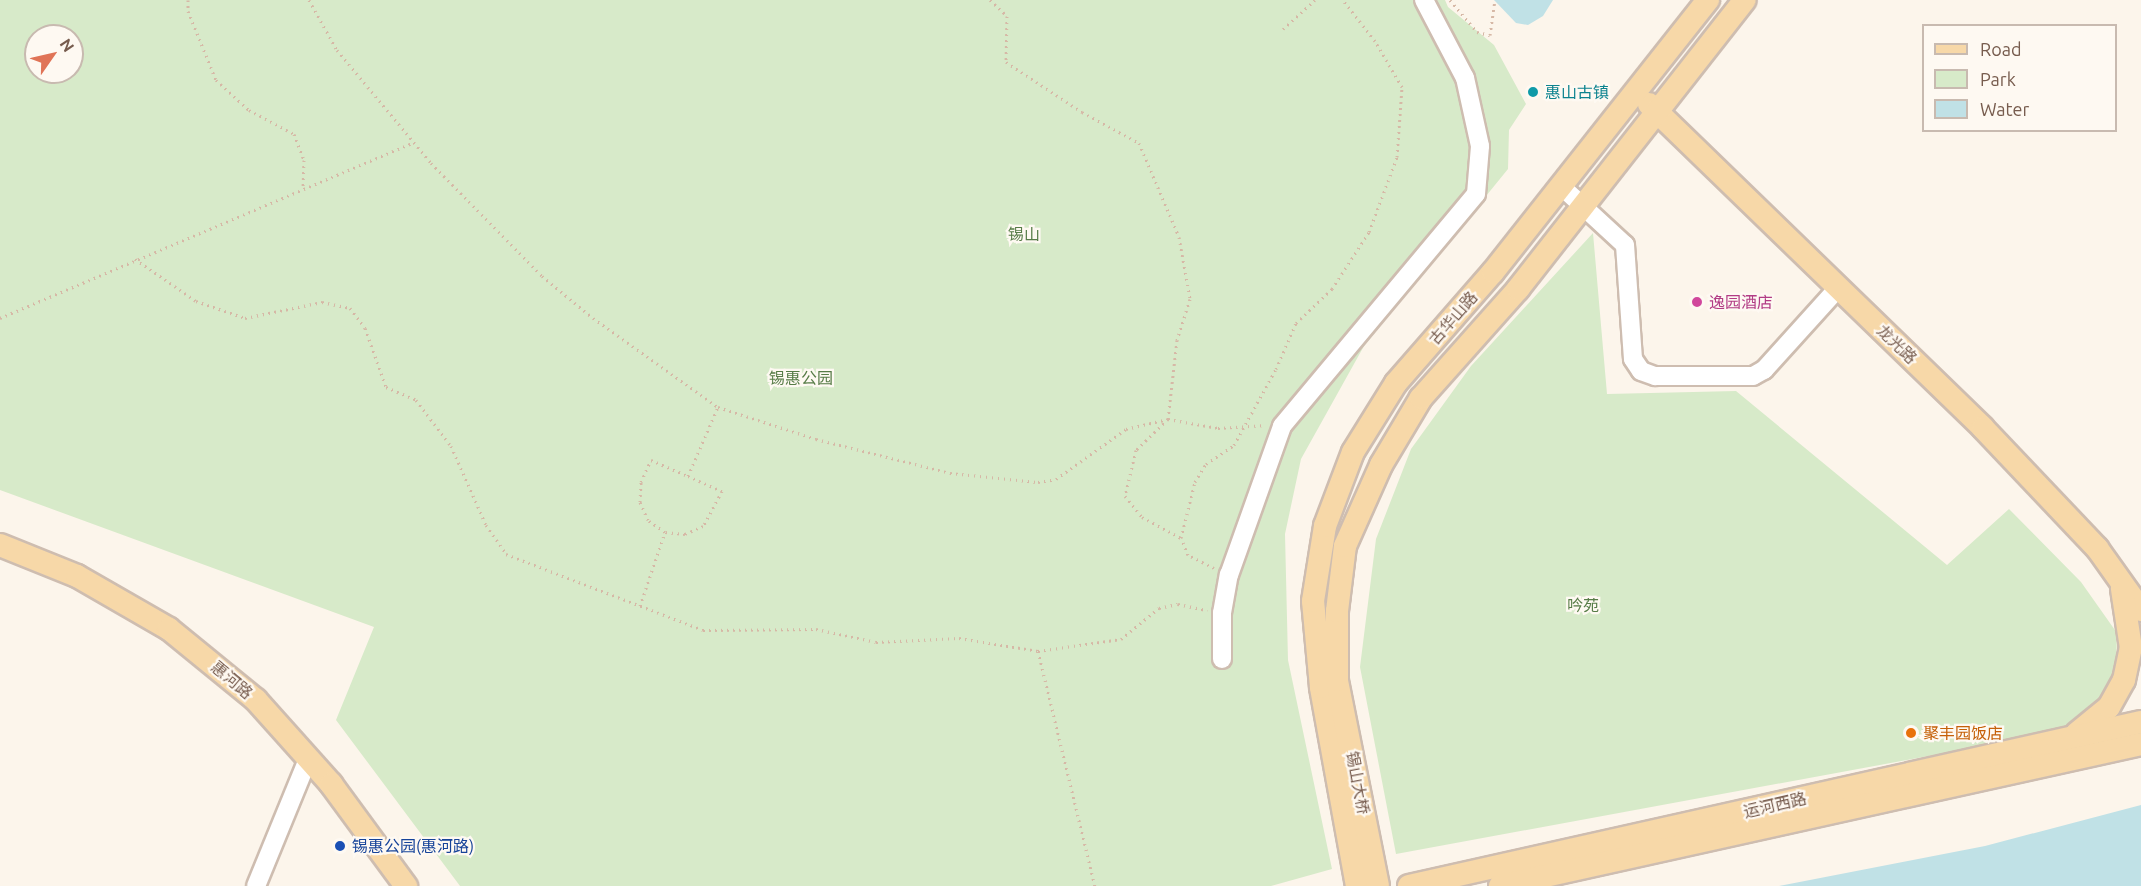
<!DOCTYPE html>
<meta charset="utf-8">
<style>
body{margin:0}
#map{position:relative;width:2141px;height:886px;overflow:hidden;background:#fcf5eb;font-family:Ubuntu,"Noto Sans SC",sans-serif}
div>[style]{position:absolute}
.green>*{inset:0;background:#d7eac9}
.water>*{inset:0;background:#c0e1e6}
.path>*{height:3px;margin-top:-1.5px;transform-origin:0;background:repeating-linear-gradient(90deg,#d6b8a6 0 1.5px,transparent 0 6px)}
.roads{filter:drop-shadow(2px 0 #cebdb0) drop-shadow(-2px 0 #cebdb0) drop-shadow(0 2px #cebdb0) drop-shadow(0 -2px #cebdb0)}
.minor>*{height:18px;margin:-9px;padding:0 9px;transform-origin:9px;border-radius:9px;background:#fff}
.major>*{height:22px;margin:-11px;padding:0 11px;transform-origin:11px;border-radius:11px;background:#f7d8a8}
.dots>*{width:16px;height:16px;translate:-50% -50%;box-sizing:border-box;border:3px solid #fef9f2;border-radius:50%}
span{translate:-50% -50%;white-space:nowrap;text-align:center;line-height:1.15;-webkit-text-stroke:4.5px #fef9f2;paint-order:stroke}
.culture-label{font-size:16px;color:#0d838f}
.left{translate:0 -50%;text-align:left}
.park-label{font-size:16px;color:#577c47}
.hotel-label{font-size:16px;color:#b23c85}
.street-label{font-size:16px;color:#775c4e}
.food-label{font-size:16px;color:#c56008}
.transit-label{font-size:16px;color:#164399}
.legend{position:absolute;left:1922px;top:24px;width:195px;height:108px;box-sizing:border-box;background:#fef9f2;border:2px solid #c8bab0;margin:0;padding:8px 10px;list-style:none;font-size:18px;color:#775c4e}
.legend li{display:flex;align-items:center;gap:12px;height:30px}
.legend b{width:30px;border:2px solid #c8bab0}
.north{position:absolute;left:24px;top:24px;width:60px;height:60px;box-sizing:border-box;background:#fef9f2;border:2px solid #c8bab0;border-radius:50%;rotate:56deg;font-size:16px;font-weight:700;line-height:24px;text-align:center;color:#775c4e}
.north::after{content:'';display:block;margin:auto;width:21px;height:27px;background:#e07457;clip-path:polygon(50% 0,100% 100%,50% 72%,0 100%)}
</style>
<div id="map">
<div class="green">
<i style="clip-path:polygon(evenodd,0 0,1445px 0,1448px 7px,1494px 45px,1526px 104px,1509px 130px,1508px 169px,1364px 346px,1301px 459px,1285px 534px,1288px 660px,1332px 869px,1271px 886px,460px 886px,336px 720px,374px 627px,0 490px,0 0,36px 36px,72px 36px,72px 72px,36px 72px,36px 36px)"></i>
<i style="clip-path:polygon(1593px 233px,1607px 394px,1736px 391px,1947px 565px,2009px 509px,2081px 582px,2117px 633px,2116px 672px,2100px 709px,2070px 730px,1396px 854px,1360px 667px,1376px 539px,1411px 449px,1471px 366px)"></i>
</div>
<div class="water">
<i style="clip-path:polygon(1494px 0,1553px 0,1543px 16px,1528px 25px,1516px 23px)"></i>
<i style="clip-path:polygon(2141px 805px,2141px 886px,1779px 886px,1985px 846px)"></i>
</div>
<div class="path">
<i style="left:188px;top:0;width:11px;rotate:90deg"></i>
<i style="left:188px;top:11px;width:74px;rotate:67.9deg"></i>
<i style="left:216px;top:80px;width:45px;rotate:42.3deg"></i>
<i style="left:249px;top:110px;width:51px;rotate:28.1deg"></i>
<i style="left:294px;top:134px;width:28px;rotate:69deg"></i>
<i style="left:304px;top:160px;width:29px;rotate:92deg"></i>
<i style="left:309px;top:0;width:57px;rotate:60.8deg"></i>
<i style="left:337px;top:50px;width:147px;rotate:50.2deg"></i>
<i style="left:431px;top:163px;width:158px;rotate:45.5deg"></i>
<i style="left:542px;top:276px;width:66px;rotate:39.5deg"></i>
<i style="left:593px;top:318px;width:153px;rotate:35.5deg"></i>
<i style="left:718px;top:407px;width:103px;rotate:18.1deg"></i>
<i style="left:816px;top:439px;width:138px;rotate:14.2deg"></i>
<i style="left:950px;top:473px;width:88px;rotate:5.8deg"></i>
<i style="left:1038px;top:482px;width:18px;rotate:-9deg"></i>
<i style="left:1056px;top:479px;width:86px;rotate:-35.5deg"></i>
<i style="left:1126px;top:429px;width:43px;rotate:-13.4deg"></i>
<i style="left:1168px;top:419px;width:51px;rotate:10.2deg"></i>
<i style="left:1218px;top:428px;width:48px;rotate:-3.6deg"></i>
<i style="left:990px;top:0;width:23px;rotate:43deg"></i>
<i style="left:1007px;top:16px;width:46px;rotate:91.2deg"></i>
<i style="left:1006px;top:62px;width:91px;rotate:33.3deg"></i>
<i style="left:1082px;top:112px;width:65px;rotate:28.5deg"></i>
<i style="left:1139px;top:143px;width:102px;rotate:66.9deg"></i>
<i style="left:1179px;top:237px;width:63px;rotate:79.9deg"></i>
<i style="left:1190px;top:299px;width:43px;rotate:107.6deg"></i>
<i style="left:1177px;top:340px;width:80px;rotate:96.5deg"></i>
<i style="left:1168px;top:419px;width:45px;rotate:135.9deg"></i>
<i style="left:1136px;top:450px;width:47px;rotate:103.4deg"></i>
<i style="left:1125px;top:496px;width:27px;rotate:51deg"></i>
<i style="left:1142px;top:517px;width:44px;rotate:28.3deg"></i>
<i style="left:1450px;top:0;width:42px;rotate:49.8deg"></i>
<i style="left:1477px;top:32px;width:13px;rotate:13deg"></i>
<i style="left:1490px;top:35px;width:35px;rotate:-82deg"></i>
<i style="left:1283px;top:29px;width:43px;rotate:-42.2deg"></i>
<i style="left:135px;top:259px;width:74px;rotate:34.5deg"></i>
<i style="left:196px;top:301px;width:52px;rotate:19.1deg"></i>
<i style="left:245px;top:318px;width:79px;rotate:-11.7deg"></i>
<i style="left:322px;top:302px;width:29px;rotate:12deg"></i>
<i style="left:350px;top:308px;width:25px;rotate:53deg"></i>
<i style="left:365px;top:328px;width:63px;rotate:70.4deg"></i>
<i style="left:386px;top:387px;width:33px;rotate:23deg"></i>
<i style="left:416px;top:400px;width:58px;rotate:52.7deg"></i>
<i style="left:451px;top:446px;width:86px;rotate:66.1deg"></i>
<i style="left:486px;top:525px;width:35px;rotate:55deg"></i>
<i style="left:506px;top:554px;width:211px;rotate:21.1deg"></i>
<i style="left:703px;top:630px;width:113px;rotate:-0.5deg"></i>
<i style="left:816px;top:629px;width:61px;rotate:12.2deg"></i>
<i style="left:876px;top:642px;width:83px;rotate:-2.8deg"></i>
<i style="left:959px;top:638px;width:80px;rotate:9.3deg"></i>
<i style="left:1038px;top:651px;width:84px;rotate:-8.2deg"></i>
<i style="left:1121px;top:639px;width:49px;rotate:-39.2deg"></i>
<i style="left:1159px;top:608px;width:19px;rotate:-12deg"></i>
<i style="left:1178px;top:604px;width:30px;rotate:12deg"></i>
<i style="left:0;top:318px;width:450px;rotate:-23deg"></i>
<i style="left:688px;top:476px;width:37px;rotate:24deg"></i>
<i style="left:722px;top:491px;width:40px;rotate:118deg"></i>
<i style="left:703px;top:526px;width:20px;rotate:156deg"></i>
<i style="left:685px;top:534px;width:20px;rotate:-174deg"></i>
<i style="left:665px;top:532px;width:21px;rotate:-145deg"></i>
<i style="left:648px;top:520px;width:20px;rotate:-114deg"></i>
<i style="left:640px;top:502px;width:20px;rotate:-87deg"></i>
<i style="left:641px;top:482px;width:24px;rotate:-66deg"></i>
<i style="left:651px;top:460px;width:40px;rotate:23.4deg"></i>
<i style="left:688px;top:476px;width:75px;rotate:-66.5deg"></i>
<i style="left:1214px;top:568px;width:29px;rotate:-153deg"></i>
<i style="left:1188px;top:555px;width:18px;rotate:-112deg"></i>
<i style="left:1181px;top:538px;width:58px;rotate:-76deg"></i>
<i style="left:1195px;top:482px;width:21px;rotate:-59deg"></i>
<i style="left:1206px;top:464px;width:34px;rotate:-34deg"></i>
<i style="left:1234px;top:445px;width:87px;rotate:-61.1deg"></i>
<i style="left:1276px;top:369px;width:50px;rotate:-66.5deg"></i>
<i style="left:1296px;top:323px;width:50px;rotate:-43.4deg"></i>
<i style="left:1332px;top:289px;width:68px;rotate:-57deg"></i>
<i style="left:1369px;top:232px;width:80px;rotate:-69.5deg"></i>
<i style="left:1397px;top:157px;width:70px;rotate:-85.9deg"></i>
<i style="left:1402px;top:87px;width:53px;rotate:-120.4deg"></i>
<i style="left:1375px;top:41px;width:52px;rotate:-128deg"></i>
<i style="left:640px;top:606px;width:78px;rotate:-71.3deg"></i>
<i style="left:1038px;top:651px;width:242px;rotate:76.4deg"></i>
</div>
<div class="roads">
<div class="minor">
<i style="left:1561px;top:186px;width:87px;rotate:42.7deg"></i>
<i style="left:1625px;top:245px;width:114px;rotate:86deg"></i>
<i style="left:1633px;top:359px;width:14px;rotate:56deg"></i>
<i style="left:1641px;top:371px;width:15px;rotate:20deg"></i>
<i style="left:1655px;top:376px;width:98px"></i>
<i style="left:1753px;top:376px;width:13px;rotate:-29deg"></i>
<i style="left:1764px;top:370px;width:110px;rotate:-47.9deg"></i>
<i style="left:1222px;top:659px;width:46px;rotate:-90deg"></i>
<i style="left:1222px;top:613px;width:39px;rotate:-80deg"></i>
<i style="left:1229px;top:575px;width:158px;rotate:-70.4deg"></i>
<i style="left:1282px;top:426px;width:302px;rotate:-50.1deg"></i>
<i style="left:1476px;top:194px;width:48px;rotate:-85.2deg"></i>
<i style="left:1480px;top:146px;width:70px;rotate:-102.4deg"></i>
<i style="left:1465px;top:78px;width:88px;rotate:-117.7deg"></i>
<i style="left:256px;top:886px;width:137px;rotate:-67.7deg"></i>
</div>
<div class="major">
<i style="left:1649px;top:104px;width:465px;rotate:44.1deg"></i>
<i style="left:1983px;top:428px;width:166px;rotate:46.5deg"></i>
<i style="left:2097px;top:548px;width:76px;rotate:54.6deg"></i>
<i style="left:0;top:545px;width:83px;rotate:21.9deg"></i>
<i style="left:77px;top:576px;width:106px;rotate:29.9deg"></i>
<i style="left:169px;top:629px;width:112px;rotate:39.2deg"></i>
<i style="left:256px;top:700px;width:113px;rotate:48.2deg"></i>
<i style="left:331px;top:784px;width:127px;rotate:53.7deg"></i>
<i style="left:2077px;top:733px;width:41px;rotate:-39.1deg"></i>
<i style="left:2109px;top:707px;width:31px;rotate:-61deg"></i>
<i style="left:2124px;top:680px;width:33px;rotate:-78deg"></i>
<i style="left:2131px;top:648px;width:60px;rotate:-98.7deg"></i>
<i style="left:1357px;top:886px;width:202px;rotate:-100.3deg"></i>
<i style="left:1321px;top:687px;width:86px;rotate:-95.3deg"></i>
<i style="left:1313px;top:601px;width:76px;rotate:-80.9deg"></i>
<i style="left:1325px;top:526px;width:79px;rotate:-69.3deg"></i>
<i style="left:1353px;top:452px;width:81px;rotate:-58.1deg"></i>
<i style="left:1396px;top:383px;width:147px;rotate:-48.9deg"></i>
<i style="left:1493px;top:272px;width:347px;rotate:-51.7deg"></i>
<i style="left:1378px;top:886px;width:210px;rotate:-101.3deg"></i>
<i style="left:1337px;top:680px;width:69px;rotate:-90deg"></i>
<i style="left:1337px;top:611px;width:65px;rotate:-83deg"></i>
<i style="left:1345px;top:546px;width:89px;rotate:-66deg"></i>
<i style="left:1381px;top:465px;width:78px;rotate:-59.2deg"></i>
<i style="left:1421px;top:398px;width:146px;rotate:-48.3deg"></i>
<i style="left:1518px;top:289px;width:367px;rotate:-51.9deg"></i>
<i style="left:1409px;top:886px;width:750px;rotate:-12.63deg"></i>
<i style="left:1500px;top:886px;width:657px;rotate:-12.49deg"></i>
</div>
</div>
<div class="dots">
<i style="left:1533px;top:92px;background:#0f9aa8"></i>
<i style="left:1697px;top:302px;background:#d1479c"></i>
<i style="left:1911px;top:733px;background:#e8710a"></i>
<i style="left:340px;top:846px;background:#1a4fb4"></i>
</div>
<div class="culture-label">
<span class="left" style="left:1545px;top:92px">惠山古镇</span>
</div>
<div class="park-label">
<span style="left:1024px;top:234px">锡山</span>
<span style="left:801px;top:378px">锡惠公园</span>
<span style="left:1583px;top:605px">吟苑</span>
</div>
<div class="hotel-label">
<span class="left" style="left:1709px;top:302px">逸园酒店</span>
</div>
<div class="street-label">
<span style="left:1453px;top:318px;rotate:-49deg">古华山路</span>
<span style="left:1897px;top:344px;rotate:44deg">龙光路</span>
<span style="left:232px;top:680px;rotate:40deg">惠河路</span>
<span style="left:1358px;top:783px;rotate:79deg">锡山大桥</span>
<span style="left:1775px;top:805px;rotate:-13deg">运河西路</span>
</div>
<div class="food-label">
<span class="left" style="left:1923px;top:733px">聚丰园饭店</span>
</div>
<div class="transit-label">
<span class="left" style="left:352px;top:846px">锡惠公园(惠河路)</span>
</div>
<ul class="legend">
<li><b style="height:8px;background:#f7d8a8"></b>Road</li>
<li><b style="height:16px;background:#d7eac9"></b>Park</li>
<li><b style="height:16px;background:#c0e1e6"></b>Water</li>
</ul>
<div class="north">N</div>
</div>
